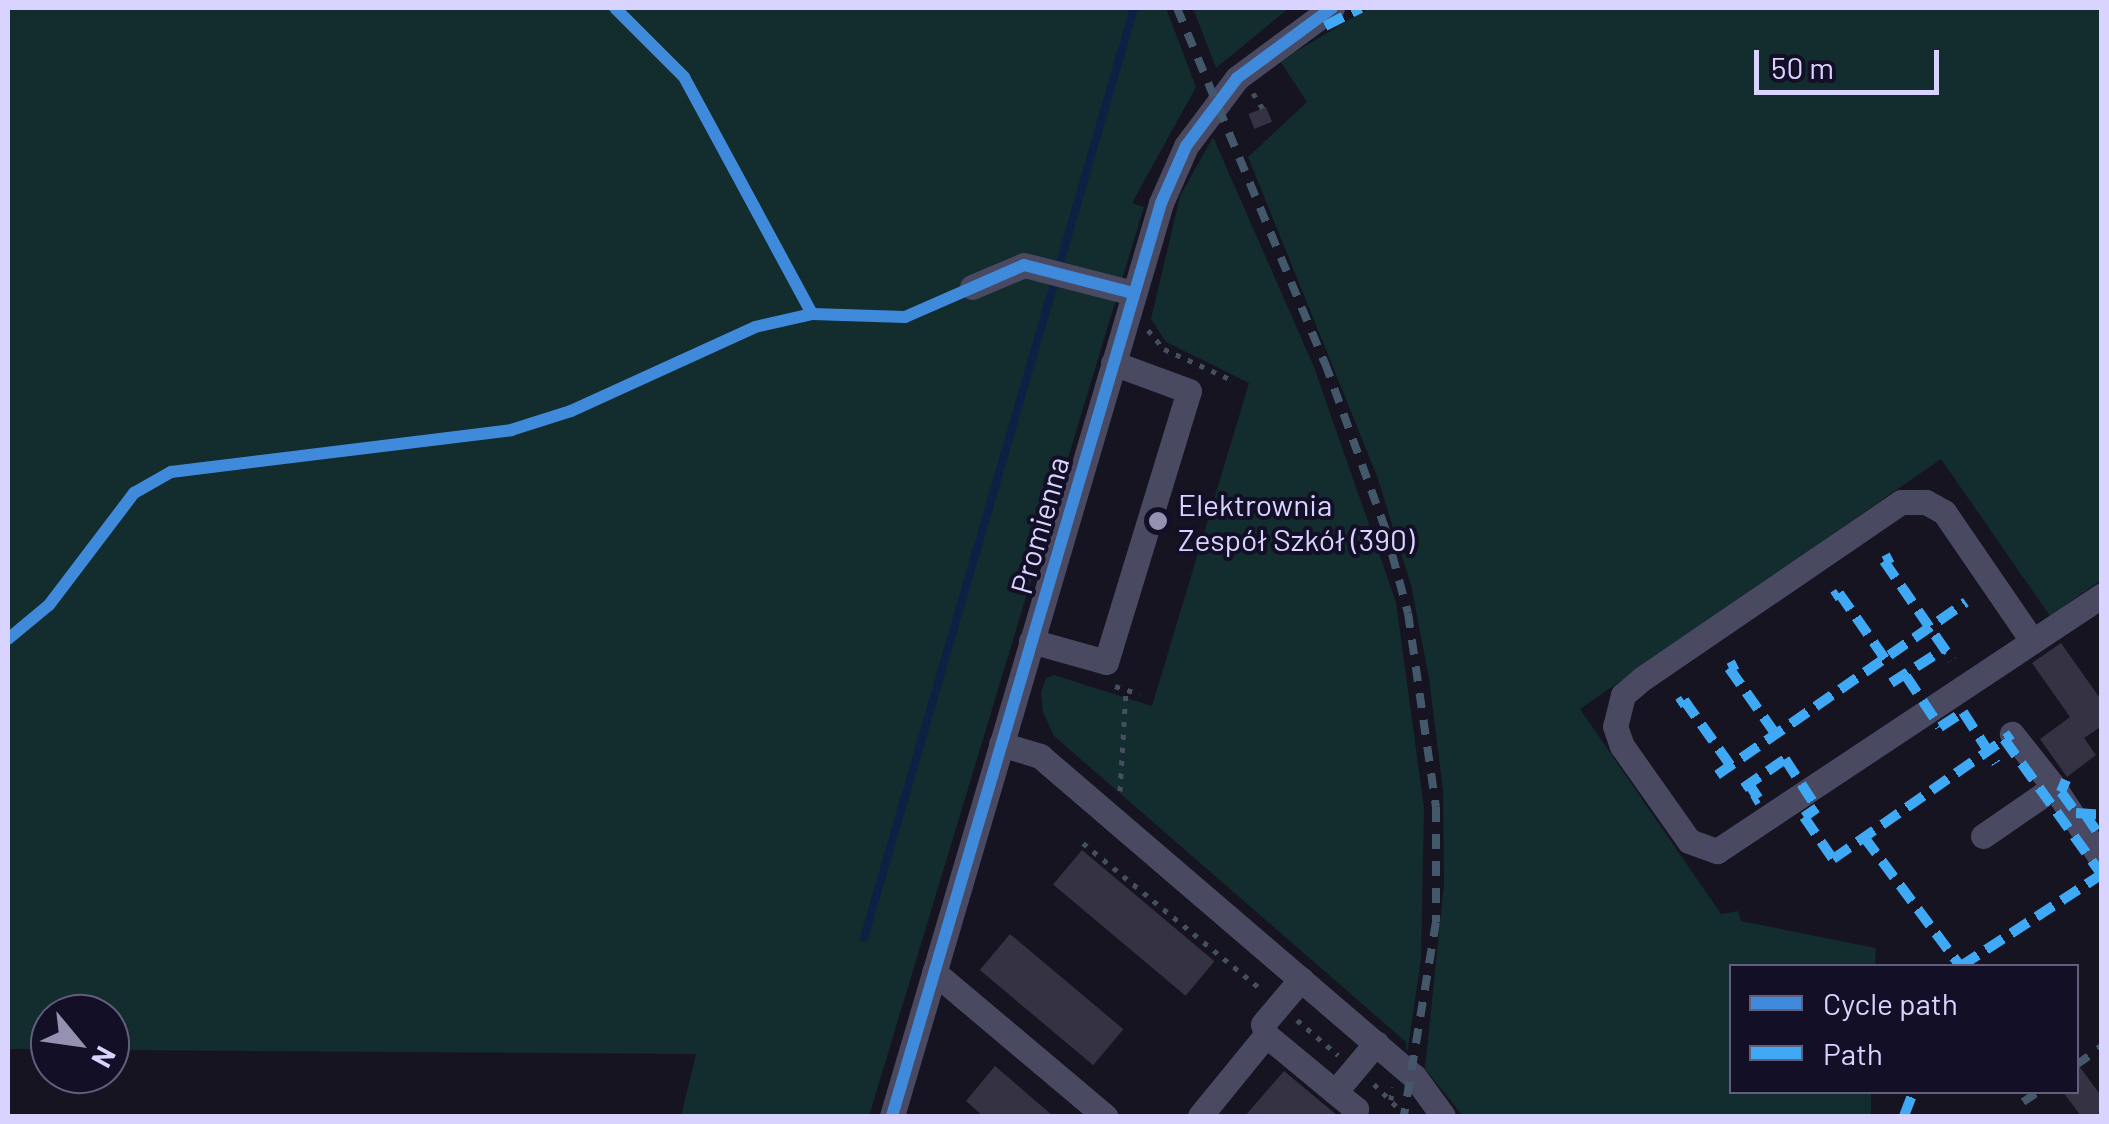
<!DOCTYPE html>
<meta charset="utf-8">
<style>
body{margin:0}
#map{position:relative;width:2109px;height:1124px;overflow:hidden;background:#161421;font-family:Barlow,sans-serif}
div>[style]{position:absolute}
.green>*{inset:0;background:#132c2d}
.stream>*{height:8px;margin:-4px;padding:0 4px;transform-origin:4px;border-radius:4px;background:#0d2144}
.building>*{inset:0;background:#343243;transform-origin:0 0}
.path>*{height:5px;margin-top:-2.5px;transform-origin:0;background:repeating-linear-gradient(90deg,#44505f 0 5px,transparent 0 13px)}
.minor>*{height:25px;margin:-12.5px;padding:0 12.5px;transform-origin:12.5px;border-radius:12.5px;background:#4a4962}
.rail>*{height:8px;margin-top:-4px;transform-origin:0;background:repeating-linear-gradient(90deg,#43596b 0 15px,transparent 0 27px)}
.quiet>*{height:10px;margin-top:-5px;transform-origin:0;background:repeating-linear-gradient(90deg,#3fa9f5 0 20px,transparent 0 30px)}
.cycleway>*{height:12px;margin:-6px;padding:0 6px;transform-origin:6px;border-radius:6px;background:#408adc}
.dots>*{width:28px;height:28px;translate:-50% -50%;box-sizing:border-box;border:5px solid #130f26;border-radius:50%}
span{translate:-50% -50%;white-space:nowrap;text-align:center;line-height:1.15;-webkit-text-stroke:8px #130f26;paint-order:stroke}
.poi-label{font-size:30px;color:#d9d4ff}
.left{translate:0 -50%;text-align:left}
.street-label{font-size:30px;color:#d9d4ff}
.frame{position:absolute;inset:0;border:10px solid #d9d4ff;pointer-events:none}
.legend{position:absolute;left:1729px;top:964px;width:350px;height:130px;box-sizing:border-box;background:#130f26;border:2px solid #625e7d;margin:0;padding:12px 18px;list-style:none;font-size:30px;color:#d9d4ff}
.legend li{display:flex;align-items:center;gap:20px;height:50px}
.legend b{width:50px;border:2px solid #625e7d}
.north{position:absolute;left:30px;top:994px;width:100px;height:100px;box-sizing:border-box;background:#130f26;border:2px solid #625e7d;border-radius:50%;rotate:119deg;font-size:28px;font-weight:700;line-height:40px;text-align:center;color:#d9d4ff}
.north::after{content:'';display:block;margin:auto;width:35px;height:45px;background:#9591b1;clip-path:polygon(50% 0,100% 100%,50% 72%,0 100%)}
.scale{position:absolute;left:1754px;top:50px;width:185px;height:45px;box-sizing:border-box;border:5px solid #d9d4ff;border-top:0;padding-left:12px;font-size:30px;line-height:35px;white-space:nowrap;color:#d9d4ff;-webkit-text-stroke:8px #130f26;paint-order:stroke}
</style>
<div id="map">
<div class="green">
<i style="clip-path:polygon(8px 8px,1166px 8px,1196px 87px,1132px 203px,1144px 207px,869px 1116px,681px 1116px,696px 1054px,110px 1050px,110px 1014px,50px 1014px,50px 1049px,8px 1049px)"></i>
<i style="clip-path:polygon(1193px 8px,1289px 8px,1216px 68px)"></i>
<i style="clip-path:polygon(1369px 8px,2101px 8px,2101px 580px,2050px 616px,1941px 459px,1580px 709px,1721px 914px,1738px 911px,1741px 921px,1876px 948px,1875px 966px,1732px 966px,1732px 1092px,1871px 1092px,1871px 1116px,1463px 1116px,1425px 1069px,1444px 884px,1443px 791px,1429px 678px,1411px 585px,1377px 476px,1248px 157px,1307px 102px,1280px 61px)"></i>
<i style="clip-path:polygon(1213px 137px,1314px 367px,1396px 602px,1424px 808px,1421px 960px,1407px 1054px,1406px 1042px,1054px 736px,1043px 712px,1041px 692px,1046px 678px,1054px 675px,1152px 706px,1249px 383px,1166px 342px,1151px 319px,1180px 196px)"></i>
</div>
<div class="stream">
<i style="left:864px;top:938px;width:968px;rotate:-73.81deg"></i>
</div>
<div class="building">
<i style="left:1266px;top:107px;width:16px;height:19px;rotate:68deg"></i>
<i style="clip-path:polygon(2061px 643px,2102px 701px,2102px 726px,2084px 738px,2096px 755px,2067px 777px,2040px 739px,2070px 717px,2032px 663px)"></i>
<i style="left:1082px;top:850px;width:173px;height:45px;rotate:40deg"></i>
<i style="left:1010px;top:934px;width:148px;height:47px;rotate:40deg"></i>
<i style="clip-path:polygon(995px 1066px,1053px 1116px,983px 1116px,966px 1101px)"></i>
<i style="clip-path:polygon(2079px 1066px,2102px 1097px,2098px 1116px,2081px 1116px,2063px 1092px,2076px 1092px)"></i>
<i style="clip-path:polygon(1284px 1071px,1338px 1116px,1245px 1116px)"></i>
</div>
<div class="path">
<i style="left:1253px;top:93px;width:19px;rotate:58deg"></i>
<i style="left:1148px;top:330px;width:25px;rotate:50deg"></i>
<i style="left:1164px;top:349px;width:77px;rotate:24.6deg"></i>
<i style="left:1115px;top:686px;width:26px;rotate:18deg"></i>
<i style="left:1120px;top:791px;width:102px;rotate:-86.6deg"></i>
<i style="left:1083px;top:843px;width:232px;rotate:39.4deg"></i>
<i style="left:1297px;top:1020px;width:54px;rotate:40.5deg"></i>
<i style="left:1374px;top:1084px;width:45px;rotate:45deg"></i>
<i style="left:1391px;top:1100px;width:13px;rotate:-86deg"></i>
</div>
<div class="minor">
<i style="left:972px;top:287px;width:56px;rotate:-22.9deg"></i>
<i style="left:1024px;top:265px;width:113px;rotate:14.4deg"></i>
<i style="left:2031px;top:639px;width:154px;rotate:-124.4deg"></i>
<i style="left:1944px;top:512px;width:21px;rotate:-151deg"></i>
<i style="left:1926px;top:502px;width:25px;rotate:180deg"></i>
<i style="left:1901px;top:502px;width:312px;rotate:145.7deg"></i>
<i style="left:1643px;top:678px;width:26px;rotate:140deg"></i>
<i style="left:1623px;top:695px;width:32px;rotate:104deg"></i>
<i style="left:1615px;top:726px;width:21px;rotate:71deg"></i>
<i style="left:1622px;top:746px;width:116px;rotate:54.8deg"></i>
<i style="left:1689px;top:841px;width:30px;rotate:20deg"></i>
<i style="left:1717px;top:851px;width:462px;rotate:-33.6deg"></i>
<i style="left:1031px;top:641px;width:78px;rotate:15.6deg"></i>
<i style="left:1106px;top:662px;width:283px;rotate:-73deg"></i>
<i style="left:1189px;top:391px;width:81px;rotate:-159.8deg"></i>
<i style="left:1001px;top:744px;width:41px;rotate:17.1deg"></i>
<i style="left:1040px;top:756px;width:492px;rotate:40.6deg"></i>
<i style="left:1414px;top:1076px;width:49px;rotate:54.1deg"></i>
<i style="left:2054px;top:787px;width:87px;rotate:56.7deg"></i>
<i style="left:1983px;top:836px;width:86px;rotate:-34.6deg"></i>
<i style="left:2054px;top:787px;width:68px;rotate:-128.4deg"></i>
<i style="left:934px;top:972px;width:224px;rotate:40.1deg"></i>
<i style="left:1266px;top:1035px;width:89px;rotate:39.6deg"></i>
<i style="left:892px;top:1116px;width:952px;rotate:-73.58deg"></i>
<i style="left:1161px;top:203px;width:62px;rotate:-66.3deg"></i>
<i style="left:1186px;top:146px;width:85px;rotate:-53.1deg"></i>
<i style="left:1237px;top:78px;width:118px;rotate:-36.4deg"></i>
<i style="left:1200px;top:1116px;width:104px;rotate:-50.8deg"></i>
<i style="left:1266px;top:1035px;width:11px;rotate:-105deg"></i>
<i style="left:1263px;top:1024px;width:59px;rotate:-49.8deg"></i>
<i style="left:1353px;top:1116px;width:8px;rotate:-67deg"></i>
<i style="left:1356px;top:1109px;width:27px;rotate:-141deg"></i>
<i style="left:1335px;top:1092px;width:64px;rotate:-50.1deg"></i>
</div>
<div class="rail">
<i style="left:1177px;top:8px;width:385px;rotate:67.4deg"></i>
<i style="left:1325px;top:363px;width:176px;rotate:70deg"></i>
<i style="left:1385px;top:528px;width:88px;rotate:74.9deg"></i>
<i style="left:1408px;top:613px;width:196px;rotate:81.8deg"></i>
<i style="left:1436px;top:807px;width:115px;rotate:90deg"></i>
<i style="left:1436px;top:922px;width:197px;rotate:99.4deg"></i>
<i style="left:2076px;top:1065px;width:32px;rotate:-35deg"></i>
<i style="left:2023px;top:1102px;width:18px;rotate:-34deg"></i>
</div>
<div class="quiet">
<i style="left:1325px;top:26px;width:40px;rotate:-26.6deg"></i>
<i style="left:1892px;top:557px;width:9px;rotate:153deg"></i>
<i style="left:1884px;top:561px;width:120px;rotate:55.5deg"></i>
<i style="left:1833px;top:597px;width:7px;rotate:-34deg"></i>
<i style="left:1839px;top:593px;width:85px;rotate:55deg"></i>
<i style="left:1737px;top:664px;width:9px;rotate:153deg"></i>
<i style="left:1729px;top:668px;width:87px;rotate:54.8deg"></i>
<i style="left:1906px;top:676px;width:61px;rotate:56.3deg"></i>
<i style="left:1940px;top:727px;width:27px;rotate:-33deg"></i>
<i style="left:1963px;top:712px;width:61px;rotate:57.1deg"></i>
<i style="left:1891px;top:683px;width:63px;rotate:-32.7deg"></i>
<i style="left:1678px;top:704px;width:7px;rotate:-34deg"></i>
<i style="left:1684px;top:700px;width:85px;rotate:54.6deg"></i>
<i style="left:2004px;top:739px;width:168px;rotate:54.2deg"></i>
<i style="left:1785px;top:759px;width:59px;rotate:56.9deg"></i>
<i style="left:1817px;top:808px;width:16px;rotate:145deg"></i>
<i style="left:1804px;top:817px;width:51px;rotate:55.4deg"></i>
<i style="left:1833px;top:859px;width:218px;rotate:-34.9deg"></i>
<i style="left:1717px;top:775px;width:303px;rotate:-34.8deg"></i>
<i style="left:2066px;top:780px;width:13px;rotate:113deg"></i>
<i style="left:2061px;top:792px;width:26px;rotate:54deg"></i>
<i style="left:2076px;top:813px;width:26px;rotate:4deg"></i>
<i style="left:1749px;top:784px;width:17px;rotate:57deg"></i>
<i style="left:1758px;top:798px;width:6px;rotate:149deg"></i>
<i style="left:1743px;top:788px;width:58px;rotate:-34.5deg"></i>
<i style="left:2085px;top:814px;width:30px;rotate:56deg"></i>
<i style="left:1864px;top:837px;width:161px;rotate:53.3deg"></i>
<i style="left:1961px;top:966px;width:168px;rotate:-33.1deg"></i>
<i style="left:1904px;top:1116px;width:26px;rotate:-69deg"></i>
</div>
<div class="cycleway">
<i style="left:615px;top:8px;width:98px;rotate:45deg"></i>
<i style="left:684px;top:77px;width:269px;rotate:61.6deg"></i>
<i style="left:8px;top:639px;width:53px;rotate:-39.7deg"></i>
<i style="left:49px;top:605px;width:141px;rotate:-52.8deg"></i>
<i style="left:134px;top:493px;width:43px;rotate:-29.6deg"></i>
<i style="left:171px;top:472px;width:343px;rotate:-7deg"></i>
<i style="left:511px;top:430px;width:63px;rotate:-17.6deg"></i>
<i style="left:571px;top:411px;width:202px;rotate:-24.5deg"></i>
<i style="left:755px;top:327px;width:58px;rotate:-12.8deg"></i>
<i style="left:812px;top:314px;width:93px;rotate:1.8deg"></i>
<i style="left:905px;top:317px;width:130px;rotate:-23.6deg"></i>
<i style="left:1024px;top:265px;width:113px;rotate:14.4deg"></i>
<i style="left:892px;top:1116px;width:952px;rotate:-73.58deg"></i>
<i style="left:1161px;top:203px;width:62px;rotate:-66.3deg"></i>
<i style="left:1186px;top:146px;width:85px;rotate:-53.1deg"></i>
<i style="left:1237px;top:78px;width:118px;rotate:-36.4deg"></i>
</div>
<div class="dots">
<i style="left:1158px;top:521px;background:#9591b1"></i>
</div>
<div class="poi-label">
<span class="left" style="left:1178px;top:521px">Elektrownia<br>Zespół Szkół (390)</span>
</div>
<div class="street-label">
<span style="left:1039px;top:525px;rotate:-74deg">Promienna</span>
</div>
<div class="frame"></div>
<ul class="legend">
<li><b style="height:12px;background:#408adc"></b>Cycle path</li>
<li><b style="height:12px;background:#3fa9f5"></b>Path</li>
</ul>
<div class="north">N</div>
<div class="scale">50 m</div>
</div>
